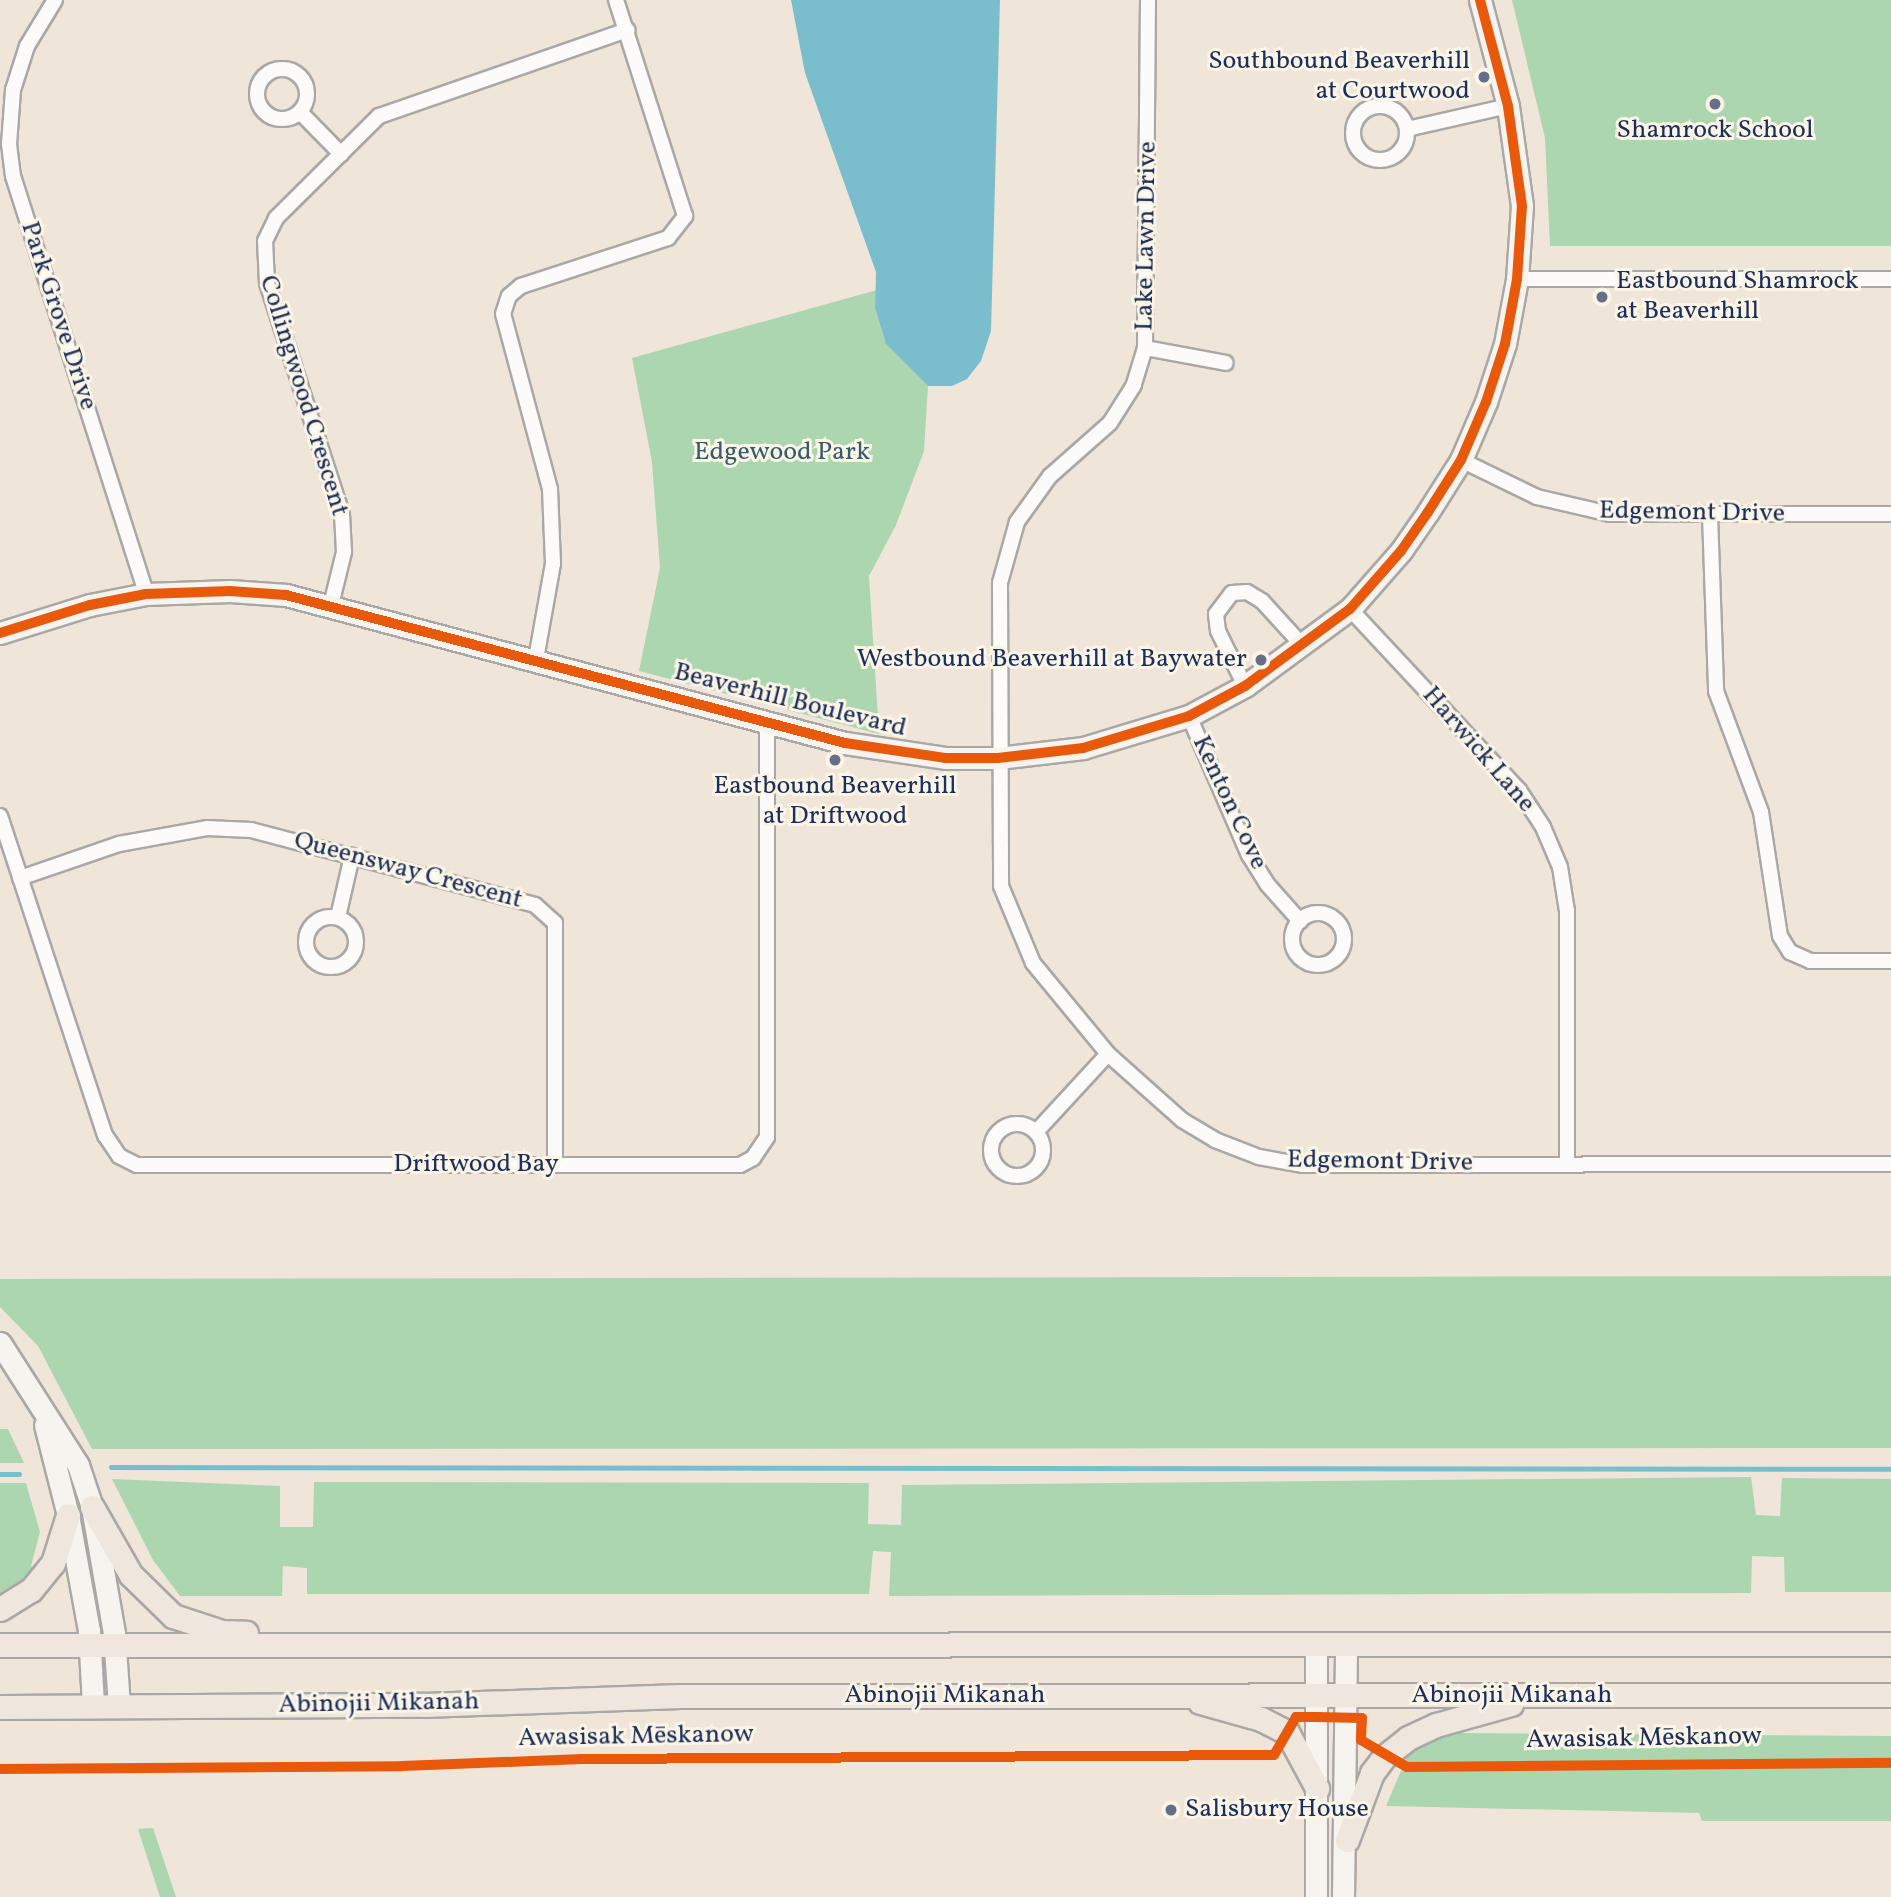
<!DOCTYPE html>
<meta charset="utf-8">
<style>
body{margin:0}
#map{position:relative;width:1891px;height:1897px;overflow:hidden;background:#efe6d9;font-family:Vollkorn,serif}
div>[style]{position:absolute}
.green>*{inset:0;background:#abd6af}
.water>*{inset:0;background:#7abecd}
.stream>*{height:5px;margin:-2.5px;padding:0 2.5px;transform-origin:2.5px;border-radius:2.5px;background:#7abecd}
.roads{filter:drop-shadow(2px 0 #aaa8a6) drop-shadow(-2px 0 #aaa8a6) drop-shadow(0 2px #aaa8a6) drop-shadow(0 -2px #aaa8a6)}
.street>*{height:14px;margin:-7px;padding:0 7px;transform-origin:7px;border-radius:7px;background:#fdfbf9}
.street>.ring{margin:-7px;padding:0;box-sizing:content-box;background:none;border:14px solid #fdfbf9;border-radius:50%}
.secondary>*{height:21px;margin:-10.5px;padding:0 10.5px;transform-origin:10.5px;border-radius:10.5px;background:#f7f3ef}
.primary>*{height:23px;margin:-11.5px;padding:0 11.5px;transform-origin:11.5px;border-radius:11.5px;background:#efe6de}
.cycleway>*{height:10px;margin:-5px;padding:0 5px;transform-origin:5px;border-radius:5px;background:#e8590c}
.dots>*{width:19px;height:19px;translate:-50% -50%;box-sizing:border-box;border:4px solid #fcf5e5;border-radius:50%}
span{translate:-50% -50%;white-space:nowrap;text-align:center;line-height:1.15;-webkit-text-stroke:6px #fcf5e5;paint-order:stroke}
.poi-label{font-size:26px;color:#1b2f5e}
.right{translate:-100% -50%;text-align:right}
.left{translate:0 -50%;text-align:left}
.street-label{font-size:26px;color:#1b2f5e}
.park-label{font-size:26px;color:#365d6c}
</style>
<div id="map">
<div class="green">
<i style="clip-path:polygon(1512px 0,1891px 0,1891px 246px,1550px 246px,1545px 138px)"></i>
<i style="clip-path:polygon(877px 290px,875px 308px,886px 344px,928px 386px,924px 451px,896px 525px,869px 576px,879px 734px,639px 671px,660px 568px,652px 462px,632px 358px)"></i>
<i style="clip-path:polygon(1891px 1276px,1891px 1448px,92px 1449px,38px 1346px,0 1307px,0 1279px)"></i>
<i style="clip-path:polygon(0 1429px,8px 1429px,24px 1463px,0 1463px)"></i>
<i style="clip-path:polygon(1751px 1477px,1756px 1515px,1780px 1516px,1782px 1478px,1891px 1479px,1891px 1592px,1785px 1592px,1784px 1557px,1752px 1556px,1751px 1593px,889px 1596px,891px 1552px,873px 1551px,869px 1594px,307px 1594px,307px 1568px,283px 1566px,282px 1596px,180px 1596px,153px 1560px,112px 1479px,280px 1486px,280px 1527px,313px 1527px,314px 1482px,869px 1483px,868px 1524px,901px 1525px,902px 1485px)"></i>
<i style="clip-path:polygon(0 1483px,26px 1483px,40px 1532px,31px 1566px,38px 1571px,0 1593px)"></i>
<i style="clip-path:polygon(1455px 1733px,1891px 1736px,1891px 1821px,1702px 1821px,1699px 1813px,1386px 1806px,1409px 1752px)"></i>
<i style="clip-path:polygon(153px 1828px,176px 1897px,160px 1897px,138px 1829px)"></i>
</div>
<div class="water">
<i style="clip-path:polygon(791px 0,1000px 0,991px 331px,981px 361px,967px 379px,952px 386px,928px 386px,886px 344px,875px 308px,876px 272px,805px 73px)"></i>
</div>
<div class="stream">
<i style="left:111px;top:1467px;width:1780px;rotate:0.06deg"></i>
<i style="left:0;top:1474px;width:19px"></i>
</div>
<div class="roads">
<div class="street">
<i style="left:55px;top:0;width:54px;rotate:121.3deg"></i>
<i style="left:27px;top:46px;width:46px;rotate:107.7deg"></i>
<i style="left:13px;top:90px;width:54px;rotate:94.2deg"></i>
<i style="left:9px;top:144px;width:32px;rotate:83deg"></i>
<i style="left:13px;top:176px;width:439px;rotate:72.3deg"></i>
<i style="left:1148px;top:0;width:348px;rotate:90.5deg"></i>
<i style="left:1145px;top:348px;width:39px;rotate:107deg"></i>
<i style="left:1134px;top:385px;width:45px;rotate:122.3deg"></i>
<i style="left:1110px;top:423px;width:80px;rotate:138.5deg"></i>
<i style="left:1050px;top:476px;width:57px;rotate:125.7deg"></i>
<i style="left:1017px;top:522px;width:63px;rotate:105.6deg"></i>
<i style="left:1000px;top:583px;width:303px;rotate:89.8deg"></i>
<i style="left:1001px;top:886px;width:83px;rotate:67.4deg"></i>
<i style="left:1033px;top:963px;width:118px;rotate:50.5deg"></i>
<i style="left:1108px;top:1054px;width:99px;rotate:41.7deg"></i>
<i style="left:1182px;top:1120px;width:39px;rotate:31deg"></i>
<i style="left:1215px;top:1140px;width:47px;rotate:21.1deg"></i>
<i style="left:1259px;top:1157px;width:45px;rotate:10.3deg"></i>
<i style="left:1303px;top:1165px;width:588px;rotate:-0.1deg"></i>
<i class="ring" style="left:257px;top:69px;width:36px;height:36px"></i>
<i class="ring" style="left:1353px;top:106px;width:40px;height:40px"></i>
<i style="left:300px;top:112px;width:59px;rotate:45.7deg"></i>
<i style="left:1407px;top:129px;width:104px;rotate:-12.8deg"></i>
<i style="left:1517px;top:279px;width:374px"></i>
<i style="left:1145px;top:348px;width:82px;rotate:10.5deg"></i>
<i style="left:1461px;top:460px;width:85px;rotate:26deg"></i>
<i style="left:1537px;top:497px;width:75px;rotate:13.1deg"></i>
<i style="left:1610px;top:514px;width:281px"></i>
<i style="left:1710px;top:515px;width:176px;rotate:88deg"></i>
<i style="left:1716px;top:691px;width:129px;rotate:69.6deg"></i>
<i style="left:1761px;top:812px;width:125px;rotate:81.3deg"></i>
<i style="left:1780px;top:936px;width:19px;rotate:58deg"></i>
<i style="left:1790px;top:952px;width:22px;rotate:24deg"></i>
<i style="left:1810px;top:961px;width:81px"></i>
<i style="left:331px;top:605px;width:55px;rotate:-76.2deg"></i>
<i style="left:344px;top:552px;width:38px;rotate:-93deg"></i>
<i style="left:342px;top:514px;width:243px;rotate:-108deg"></i>
<i style="left:267px;top:283px;width:42px;rotate:-92.7deg"></i>
<i style="left:265px;top:241px;width:25px;rotate:-64deg"></i>
<i style="left:276px;top:218px;width:145px;rotate:-44.7deg"></i>
<i style="left:379px;top:116px;width:263px;rotate:-19.1deg"></i>
<i style="left:1350px;top:609px;width:248px;rotate:47deg"></i>
<i style="left:1519px;top:790px;width:44px;rotate:57deg"></i>
<i style="left:1543px;top:827px;width:43px;rotate:67deg"></i>
<i style="left:1560px;top:867px;width:45px;rotate:81deg"></i>
<i style="left:1567px;top:911px;width:253px;rotate:90deg"></i>
<i style="left:536px;top:659px;width:97px;rotate:-79.9deg"></i>
<i style="left:553px;top:564px;width:75px;rotate:-92.3deg"></i>
<i style="left:550px;top:489px;width:181px;rotate:-105deg"></i>
<i style="left:503px;top:314px;width:19px;rotate:-72deg"></i>
<i style="left:509px;top:296px;width:16px;rotate:-40deg"></i>
<i style="left:521px;top:286px;width:155px;rotate:-18.1deg"></i>
<i style="left:668px;top:238px;width:28px;rotate:-52deg"></i>
<i style="left:685px;top:216px;width:227px;rotate:-107.7deg"></i>
<i style="left:1245px;top:686px;width:61px;rotate:-116.1deg"></i>
<i style="left:1218px;top:631px;width:17px;rotate:-97deg"></i>
<i style="left:1216px;top:614px;width:26px;rotate:-53deg"></i>
<i style="left:1232px;top:593px;width:15px;rotate:-4deg"></i>
<i style="left:1247px;top:592px;width:17px;rotate:31deg"></i>
<i style="left:1262px;top:601px;width:61px;rotate:47.7deg"></i>
<i style="left:1189px;top:716px;width:151px;rotate:66.7deg"></i>
<i style="left:1249px;top:855px;width:34px;rotate:58deg"></i>
<i style="left:1267px;top:884px;width:50px;rotate:48.3deg"></i>
<i style="left:0;top:816px;width:336px;rotate:71.8deg"></i>
<i style="left:105px;top:1135px;width:25px;rotate:56deg"></i>
<i style="left:119px;top:1156px;width:20px;rotate:27deg"></i>
<i style="left:137px;top:1165px;width:603px"></i>
<i style="left:740px;top:1165px;width:15px;rotate:-28deg"></i>
<i style="left:753px;top:1158px;width:25px;rotate:-56deg"></i>
<i style="left:767px;top:1137px;width:416px;rotate:-90deg"></i>
<i style="left:20px;top:878px;width:105px;rotate:-19deg"></i>
<i style="left:119px;top:844px;width:89px;rotate:-10.3deg"></i>
<i style="left:207px;top:828px;width:44px;rotate:2.6deg"></i>
<i style="left:251px;top:830px;width:294px;rotate:14.8deg"></i>
<i style="left:535px;top:905px;width:27px;rotate:42deg"></i>
<i style="left:555px;top:923px;width:242px;rotate:90deg"></i>
<i class="ring" style="left:1292px;top:913px;width:38px;height:38px"></i>
<i class="ring" style="left:306px;top:917px;width:36px;height:36px"></i>
<i style="left:338px;top:917px;width:63px;rotate:-77.1deg"></i>
<i class="ring" style="left:991px;top:1124px;width:38px;height:38px"></i>
<i style="left:1036px;top:1132px;width:106px;rotate:-47.3deg"></i>
</div>
<div class="secondary">
<i style="left:0;top:633px;width:94px;rotate:-17.3deg"></i>
<i style="left:90px;top:605px;width:57px;rotate:-11.1deg"></i>
<i style="left:146px;top:594px;width:84px;rotate:-2deg"></i>
<i style="left:230px;top:591px;width:56px;rotate:4.1deg"></i>
<i style="left:286px;top:595px;width:578px;rotate:14.83deg"></i>
<i style="left:845px;top:743px;width:101px;rotate:8.5deg"></i>
<i style="left:945px;top:758px;width:53px"></i>
<i style="left:998px;top:758px;width:86px;rotate:-6.7deg"></i>
<i style="left:1083px;top:748px;width:111px;rotate:-16.8deg"></i>
<i style="left:1189px;top:716px;width:64px;rotate:-28.2deg"></i>
<i style="left:1245px;top:686px;width:130px;rotate:-36.3deg"></i>
<i style="left:1350px;top:609px;width:77px;rotate:-48.7deg"></i>
<i style="left:1401px;top:551px;width:47px;rotate:-55.3deg"></i>
<i style="left:1428px;top:512px;width:62px;rotate:-57.6deg"></i>
<i style="left:1461px;top:460px;width:63px;rotate:-66.7deg"></i>
<i style="left:1486px;top:402px;width:61px;rotate:-71.9deg"></i>
<i style="left:1505px;top:344px;width:66px;rotate:-79.5deg"></i>
<i style="left:1517px;top:279px;width:73px;rotate:-86.1deg"></i>
<i style="left:1522px;top:206px;width:101px;rotate:-98deg"></i>
<i style="left:1508px;top:106px;width:110px;rotate:-104.8deg"></i>
<i style="left:0;top:1343px;width:145px;rotate:57.4deg"></i>
<i style="left:78px;top:1465px;width:44px;rotate:71.6deg"></i>
<i style="left:92px;top:1507px;width:128px;rotate:80.1deg"></i>
<i style="left:114px;top:1633px;width:73px;rotate:86.1deg"></i>
<i style="left:45px;top:1425px;width:93px;rotate:75.7deg"></i>
<i style="left:68px;top:1515px;width:118px;rotate:79.7deg"></i>
<i style="left:89px;top:1631px;width:75px;rotate:86.9deg"></i>
<i style="left:1316px;top:1897px;width:252px;rotate:-90deg"></i>
<i style="left:1343px;top:1897px;width:252px;rotate:-89.3deg"></i>
</div>
<div class="primary">
<i style="left:92px;top:1507px;width:78px;rotate:60.2deg"></i>
<i style="left:131px;top:1575px;width:59px;rotate:44.3deg"></i>
<i style="left:173px;top:1616px;width:52px;rotate:18.1deg"></i>
<i style="left:222px;top:1632px;width:24px;rotate:2deg"></i>
<i style="left:0;top:1609px;width:36px;rotate:-32deg"></i>
<i style="left:31px;top:1590px;width:35px;rotate:-51deg"></i>
<i style="left:53px;top:1563px;width:50px;rotate:-72.6deg"></i>
<i style="left:0;top:1645px;width:1891px;rotate:-0.03deg"></i>
<i style="left:1200px;top:1702px;width:63px;rotate:15.6deg"></i>
<i style="left:1261px;top:1719px;width:29px;rotate:27deg"></i>
<i style="left:1287px;top:1732px;width:64px;rotate:61.8deg"></i>
<i style="left:0;top:1707px;width:424px;rotate:-0.3deg"></i>
<i style="left:424px;top:1705px;width:256px;rotate:-2deg"></i>
<i style="left:680px;top:1696px;width:1211px;rotate:-0.05deg"></i>
<i style="left:1347px;top:1840px;width:72px;rotate:-69.5deg"></i>
<i style="left:1372px;top:1773px;width:20px;rotate:-53deg"></i>
<i style="left:1384px;top:1757px;width:31px;rotate:-38deg"></i>
<i style="left:1408px;top:1738px;width:31px;rotate:-25deg"></i>
<i style="left:1436px;top:1725px;width:78px;rotate:-15.6deg"></i>
</div>
</div>
<div class="cycleway">
<i style="left:0;top:633px;width:94px;rotate:-17.3deg"></i>
<i style="left:90px;top:605px;width:57px;rotate:-11.1deg"></i>
<i style="left:146px;top:594px;width:84px;rotate:-2deg"></i>
<i style="left:230px;top:591px;width:56px;rotate:4.1deg"></i>
<i style="left:286px;top:595px;width:578px;rotate:14.83deg"></i>
<i style="left:845px;top:743px;width:101px;rotate:8.5deg"></i>
<i style="left:945px;top:758px;width:53px"></i>
<i style="left:998px;top:758px;width:86px;rotate:-6.7deg"></i>
<i style="left:1083px;top:748px;width:111px;rotate:-16.8deg"></i>
<i style="left:1189px;top:716px;width:64px;rotate:-28.2deg"></i>
<i style="left:1245px;top:686px;width:130px;rotate:-36.3deg"></i>
<i style="left:1350px;top:609px;width:77px;rotate:-48.7deg"></i>
<i style="left:1401px;top:551px;width:47px;rotate:-55.3deg"></i>
<i style="left:1428px;top:512px;width:62px;rotate:-57.6deg"></i>
<i style="left:1461px;top:460px;width:63px;rotate:-66.7deg"></i>
<i style="left:1486px;top:402px;width:61px;rotate:-71.9deg"></i>
<i style="left:1505px;top:344px;width:66px;rotate:-79.5deg"></i>
<i style="left:1517px;top:279px;width:73px;rotate:-86.1deg"></i>
<i style="left:1522px;top:206px;width:101px;rotate:-98deg"></i>
<i style="left:1508px;top:106px;width:110px;rotate:-104.8deg"></i>
<i style="left:0;top:1769px;width:402px;rotate:-0.4deg"></i>
<i style="left:402px;top:1766px;width:180px;rotate:-2.2deg"></i>
<i style="left:582px;top:1759px;width:692px;rotate:-0.33deg"></i>
<i style="left:1274px;top:1755px;width:44px;rotate:-59.9deg"></i>
<i style="left:1296px;top:1717px;width:20px"></i>
<i style="left:1316px;top:1717px;width:46px;rotate:1.2deg"></i>
<i style="left:1362px;top:1718px;width:22px;rotate:93deg"></i>
<i style="left:1361px;top:1740px;width:53px;rotate:30.4deg"></i>
<i style="left:1407px;top:1767px;width:484px;rotate:-0.5deg"></i>
</div>
<div class="dots">
<i style="left:1484px;top:77px;background:#656f89"></i>
<i style="left:1715px;top:104px;background:#656f89"></i>
<i style="left:1602px;top:297px;background:#656f89"></i>
<i style="left:1261px;top:660px;background:#656f89"></i>
<i style="left:835px;top:760px;background:#656f89"></i>
<i style="left:1171px;top:1810px;background:#656f89"></i>
</div>
<div class="poi-label">
<span class="right" style="left:1470px;top:77px">Southbound Beaverhill<br>at Courtwood</span>
<span style="left:1715px;top:131px">Shamrock School</span>
<span class="left" style="left:1616px;top:297px">Eastbound Shamrock<br>at Beaverhill</span>
<span class="right" style="left:1247px;top:660px">Westbound Beaverhill at Baywater</span>
<span style="left:835px;top:802px">Eastbound Beaverhill<br>at Driftwood</span>
<span class="left" style="left:1185px;top:1810px">Salisbury House</span>
</div>
<div class="street-label">
<span style="left:1147px;top:236px;rotate:-89deg">Lake Lawn Drive</span>
<span style="left:58px;top:316px;rotate:72deg">Park Grove Drive</span>
<span style="left:303px;top:396px;rotate:73deg">Collingwood Crescent</span>
<span style="left:1692px;top:513px;rotate:1deg">Edgemont Drive</span>
<span style="left:790px;top:701px;rotate:14deg">Beaverhill Boulevard</span>
<span style="left:1478px;top:750px;rotate:49deg">Harwick Lane</span>
<span style="left:1229px;top:803px;rotate:65deg">Kenton Cove</span>
<span style="left:408px;top:871px;rotate:15deg">Queensway Crescent</span>
<span style="left:1380px;top:1162px;rotate:1deg">Edgemont Drive</span>
<span style="left:476px;top:1165px">Driftwood Bay</span>
<span style="left:945px;top:1696px">Abinojii Mikanah</span>
<span style="left:1512px;top:1696px">Abinojii Mikanah</span>
<span style="left:379px;top:1704px;rotate:-1deg">Abinojii Mikanah</span>
<span style="left:636px;top:1737px;rotate:-1deg">Awasisak Mēskanow</span>
<span style="left:1644px;top:1739px;rotate:-1deg">Awasisak Mēskanow</span>
</div>
<div class="park-label">
<span style="left:782px;top:453px">Edgewood Park</span>
</div>
</div>
